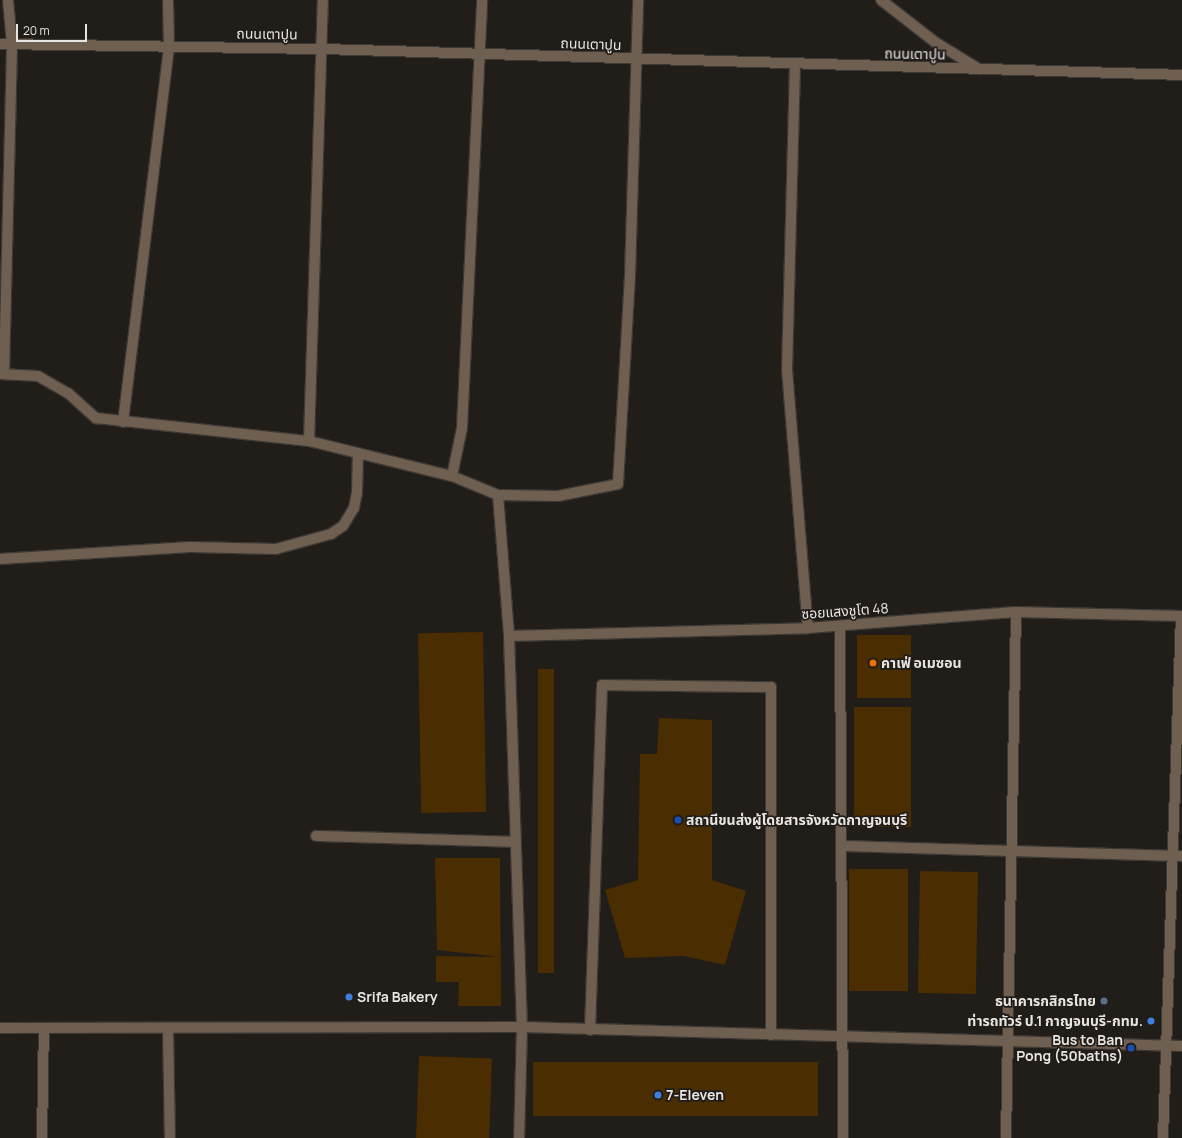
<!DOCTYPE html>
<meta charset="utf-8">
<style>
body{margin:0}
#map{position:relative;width:1182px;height:1138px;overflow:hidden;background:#211d19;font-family:Manrope,"Noto Sans Thai",sans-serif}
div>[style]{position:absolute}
.building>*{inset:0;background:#4a2d01;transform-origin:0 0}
.roads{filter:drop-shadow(1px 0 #3d3935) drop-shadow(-1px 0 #3d3935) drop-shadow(0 1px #3d3935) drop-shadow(0 -1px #3d3935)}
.minor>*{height:10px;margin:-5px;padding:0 5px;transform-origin:5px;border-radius:5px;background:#6f5f50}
.dots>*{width:11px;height:11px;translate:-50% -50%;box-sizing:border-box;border:2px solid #211d19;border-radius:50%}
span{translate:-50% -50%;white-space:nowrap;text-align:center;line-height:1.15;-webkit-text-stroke:3.5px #211d19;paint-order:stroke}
.street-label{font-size:14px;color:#e7e4e2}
.poi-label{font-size:14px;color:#e7e4e2;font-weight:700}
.left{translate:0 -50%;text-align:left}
.right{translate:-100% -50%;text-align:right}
.scale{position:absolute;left:16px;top:24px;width:71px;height:18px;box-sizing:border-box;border:2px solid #e7e4e2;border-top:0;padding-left:5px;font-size:12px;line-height:14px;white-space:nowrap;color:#e7e4e2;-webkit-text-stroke:3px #211d19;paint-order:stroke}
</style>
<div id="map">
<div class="building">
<i style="left:483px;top:632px;width:180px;height:65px;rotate:89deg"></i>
<i style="left:857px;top:635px;width:54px;height:63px"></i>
<i style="left:538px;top:669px;width:16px;height:304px"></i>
<i style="left:854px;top:707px;width:57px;height:120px"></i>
<i style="clip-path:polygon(659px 718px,712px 720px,712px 880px,746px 891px,725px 965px,684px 956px,625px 958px,605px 890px,638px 880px,640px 754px,657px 754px)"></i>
<i style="clip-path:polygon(435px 858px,500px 858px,501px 1006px,458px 1006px,459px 982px,436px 982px,436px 956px,500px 957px,437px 950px)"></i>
<i style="left:849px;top:869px;width:59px;height:122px"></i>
<i style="left:920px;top:871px;width:58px;height:122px;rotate:1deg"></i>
<i style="left:419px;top:1056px;width:73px;height:82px;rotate:2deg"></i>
<i style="left:533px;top:1062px;width:285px;height:54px"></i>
</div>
<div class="roads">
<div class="minor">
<i style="left:881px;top:0;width:68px;rotate:37.9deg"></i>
<i style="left:935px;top:42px;width:52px;rotate:31.5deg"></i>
<i style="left:0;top:44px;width:323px;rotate:0.9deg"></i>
<i style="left:323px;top:49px;width:859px;rotate:1.73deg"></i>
<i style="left:795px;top:65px;width:304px;rotate:91.5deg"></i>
<i style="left:787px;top:369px;width:260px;rotate:85.4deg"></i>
<i style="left:0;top:374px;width:38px;rotate:3deg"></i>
<i style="left:38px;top:376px;width:34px;rotate:30deg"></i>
<i style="left:68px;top:393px;width:38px;rotate:42deg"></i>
<i style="left:96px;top:418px;width:214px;rotate:6.2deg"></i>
<i style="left:309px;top:441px;width:147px;rotate:13.8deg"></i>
<i style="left:452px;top:476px;width:50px;rotate:22.4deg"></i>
<i style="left:498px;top:495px;width:141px;rotate:85.5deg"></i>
<i style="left:509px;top:636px;width:391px;rotate:88.1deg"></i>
<i style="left:522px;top:1027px;width:111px;rotate:91.5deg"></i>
<i style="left:4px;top:374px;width:330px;rotate:-88.6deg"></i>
<i style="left:12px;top:44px;width:44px;rotate:-95.2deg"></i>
<i style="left:123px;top:422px;width:378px;rotate:-83deg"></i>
<i style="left:169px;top:47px;width:47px;rotate:-91.2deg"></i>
<i style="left:309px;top:441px;width:441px;rotate:-88.2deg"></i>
<i style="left:452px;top:476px;width:49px;rotate:-78.2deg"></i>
<i style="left:462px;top:428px;width:428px;rotate:-87.3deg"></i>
<i style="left:498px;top:495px;width:60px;rotate:1deg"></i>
<i style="left:558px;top:496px;width:61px;rotate:-11.3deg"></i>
<i style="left:618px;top:484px;width:208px;rotate:-86.7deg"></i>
<i style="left:630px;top:276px;width:276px;rotate:-88.3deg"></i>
<i style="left:0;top:559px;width:190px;rotate:-3.6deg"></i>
<i style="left:190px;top:547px;width:86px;rotate:1.3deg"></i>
<i style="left:276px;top:549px;width:57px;rotate:-15.3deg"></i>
<i style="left:331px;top:534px;width:14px;rotate:-34deg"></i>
<i style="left:343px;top:526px;width:21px;rotate:-59deg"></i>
<i style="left:354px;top:508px;width:15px;rotate:-79deg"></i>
<i style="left:357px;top:493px;width:40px;rotate:-88.6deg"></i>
<i style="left:840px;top:627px;width:511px;rotate:89.66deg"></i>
<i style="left:509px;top:636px;width:299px;rotate:-1.5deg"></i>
<i style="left:808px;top:628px;width:209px;rotate:-4.4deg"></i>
<i style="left:1016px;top:612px;width:166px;rotate:1.4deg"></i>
<i style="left:316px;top:836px;width:198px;rotate:1.7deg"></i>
<i style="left:841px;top:846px;width:341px;rotate:1.7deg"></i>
<i style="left:0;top:1028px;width:522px;rotate:-0.11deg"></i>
<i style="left:522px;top:1027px;width:660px;rotate:1.65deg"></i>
<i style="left:168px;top:1028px;width:110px;rotate:89deg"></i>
<i style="left:590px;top:1030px;width:345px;rotate:-88deg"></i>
<i style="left:602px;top:685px;width:169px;rotate:0.7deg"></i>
<i style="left:771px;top:687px;width:348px;rotate:90deg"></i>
<i style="left:42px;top:1138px;width:110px;rotate:-89deg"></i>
<i style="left:1006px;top:1138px;width:526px;rotate:-88.91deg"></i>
<i style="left:1163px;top:1138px;width:522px;rotate:-88.03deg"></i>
</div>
</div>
<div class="dots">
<i style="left:873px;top:663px;background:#e8710a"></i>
<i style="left:678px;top:820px;background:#1a4fb4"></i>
<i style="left:349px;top:997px;background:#3f7fe0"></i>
<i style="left:1104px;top:1001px;background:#5c6f8a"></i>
<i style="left:1151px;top:1021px;background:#3f7fe0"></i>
<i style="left:1131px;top:1048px;background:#1a4fb4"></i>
<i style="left:658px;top:1095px;background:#3f7fe0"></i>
</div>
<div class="street-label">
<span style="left:267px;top:34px;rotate:1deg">ถนนเตาปูน</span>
<span style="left:591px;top:44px;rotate:2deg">ถนนเตาปูน</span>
<span style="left:915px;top:54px;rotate:1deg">ถนนเตาปูน</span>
<span style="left:845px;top:611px;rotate:-4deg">ซอยแสงชูโต 48</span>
</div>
<div class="poi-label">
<span class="left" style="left:881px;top:663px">คาเฟ่ อเมซอน</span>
<span class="left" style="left:686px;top:820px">สถานีขนส่งผู้โดยสารจังหวัดกาญจนบุรี</span>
<span class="left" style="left:357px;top:997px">Srifa Bakery</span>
<span class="right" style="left:1096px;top:1001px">ธนาคารกสิกรไทย</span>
<span class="right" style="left:1143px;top:1021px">ท่ารถทัวร์ ป.1 กาญจนบุรี-กทม.</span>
<span class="right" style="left:1123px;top:1048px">Bus to Ban<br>Pong (50baths)</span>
<span class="left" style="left:666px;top:1095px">7-Eleven</span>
</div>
<div class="scale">20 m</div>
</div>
